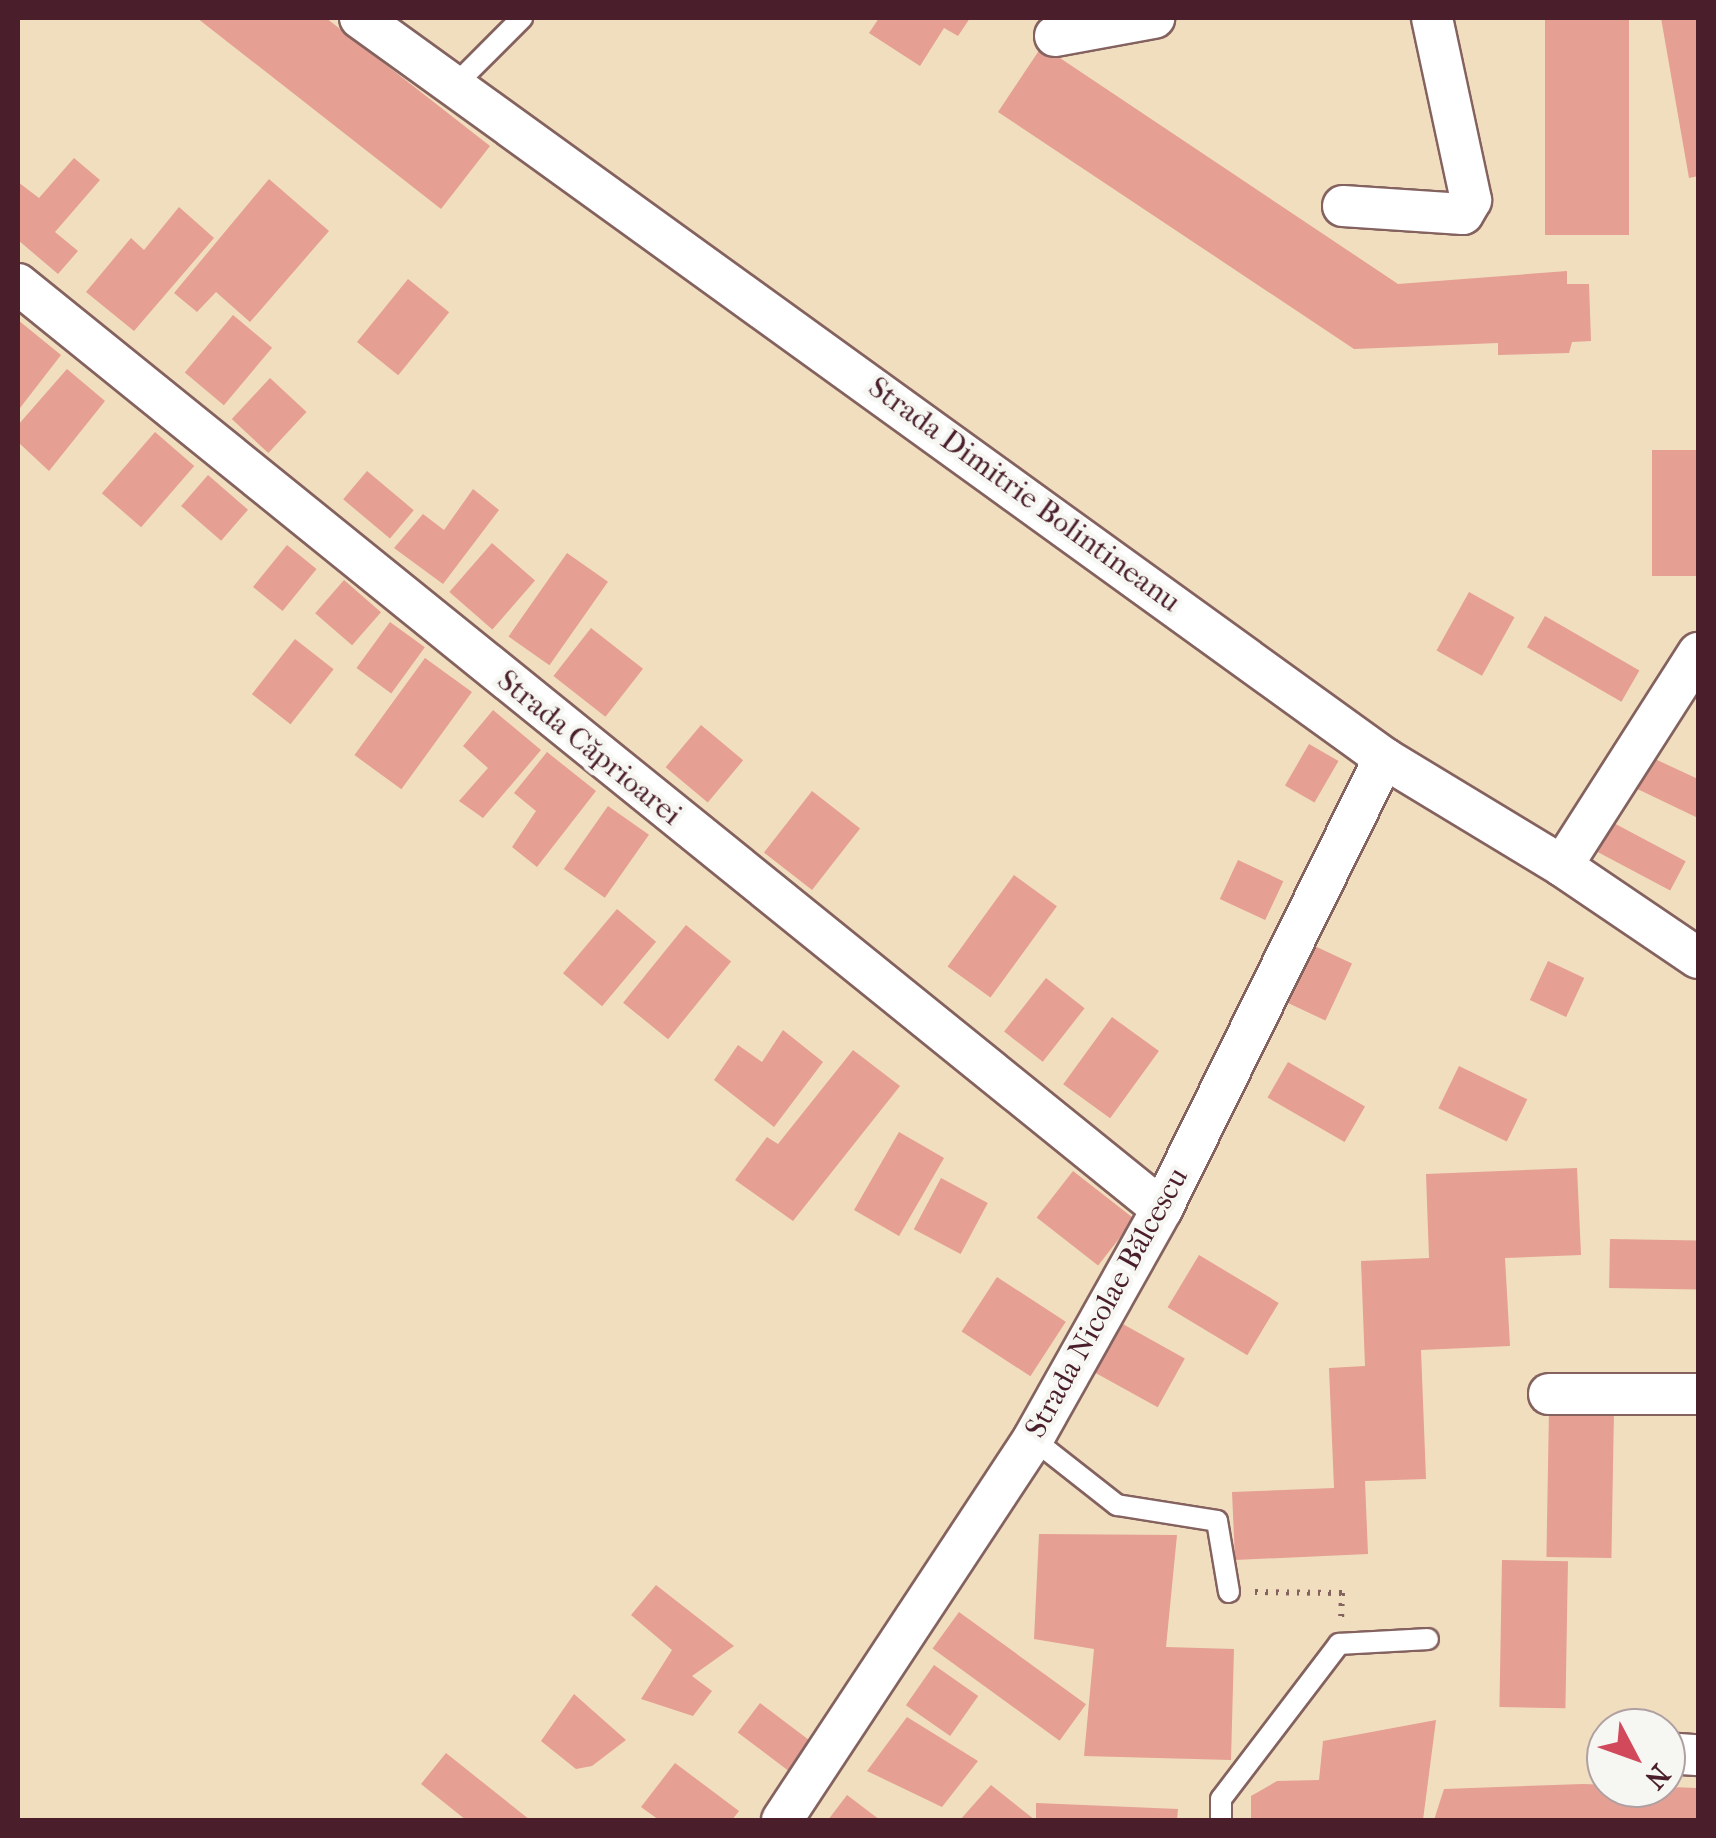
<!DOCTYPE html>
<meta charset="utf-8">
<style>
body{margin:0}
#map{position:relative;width:1716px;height:1838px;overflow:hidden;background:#f1debf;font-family:"IM FELL French Canon",serif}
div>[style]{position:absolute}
.building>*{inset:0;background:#e59f93;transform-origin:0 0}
.path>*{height:6px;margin-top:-3px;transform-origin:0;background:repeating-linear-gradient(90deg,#84625f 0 2.5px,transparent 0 10.5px)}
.roads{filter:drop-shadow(2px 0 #84625f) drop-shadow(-2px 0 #84625f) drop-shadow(0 2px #84625f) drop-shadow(0 -2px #84625f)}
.service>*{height:20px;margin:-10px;padding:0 10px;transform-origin:10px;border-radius:10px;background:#fff}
.minor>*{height:40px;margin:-20px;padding:0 20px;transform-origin:20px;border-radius:20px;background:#fff}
span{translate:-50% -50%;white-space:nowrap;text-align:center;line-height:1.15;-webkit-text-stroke:9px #f6f6f2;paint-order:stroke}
.street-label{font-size:30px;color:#4a1f2b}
.frame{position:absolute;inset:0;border:20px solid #4a1f2b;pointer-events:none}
.north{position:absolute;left:1586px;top:1708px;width:100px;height:100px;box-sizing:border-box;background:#f6f6f2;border:2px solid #b1a0a2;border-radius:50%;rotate:131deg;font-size:28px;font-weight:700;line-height:40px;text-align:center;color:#4a1f2b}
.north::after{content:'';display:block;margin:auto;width:35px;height:45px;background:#d1495b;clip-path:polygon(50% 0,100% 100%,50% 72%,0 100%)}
</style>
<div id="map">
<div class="building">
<i style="clip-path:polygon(197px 18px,326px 18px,490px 146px,441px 209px)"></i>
<i style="clip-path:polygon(879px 18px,970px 18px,958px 36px,944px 28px,920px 66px,869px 33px)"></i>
<i style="left:1545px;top:18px;width:84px;height:217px"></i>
<i style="clip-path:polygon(1661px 18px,1698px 18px,1698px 176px,1689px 178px)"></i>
<i style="clip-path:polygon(1042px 46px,1398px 284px,1567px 271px,1567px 284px,1589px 284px,1591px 341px,1572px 342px,1569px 353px,1498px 355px,1498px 343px,1354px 349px,998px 112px)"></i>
<i style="clip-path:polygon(74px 158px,100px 180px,55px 232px,78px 251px,58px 274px,18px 240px,18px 182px,39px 198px)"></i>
<i style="clip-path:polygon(269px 179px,329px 231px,250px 322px,216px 292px,197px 312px,174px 293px)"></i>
<i style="clip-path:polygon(179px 207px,214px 238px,134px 331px,86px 292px,131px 238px,144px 250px)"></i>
<i style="left:408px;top:279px;width:53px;height:81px;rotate:39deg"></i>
<i style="left:233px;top:315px;width:51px;height:75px;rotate:40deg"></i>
<i style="clip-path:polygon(18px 320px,61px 355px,20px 408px,18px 407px)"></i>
<i style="clip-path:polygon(67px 369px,105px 401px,49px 471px,18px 442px,18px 425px)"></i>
<i style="left:270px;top:378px;width:50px;height:56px;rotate:43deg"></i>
<i style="left:155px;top:432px;width:52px;height:81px;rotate:41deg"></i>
<i style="left:1652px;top:450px;width:46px;height:126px"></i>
<i style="left:367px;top:471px;width:61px;height:37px;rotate:40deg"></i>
<i style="left:208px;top:475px;width:53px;height:41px;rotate:41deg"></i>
<i style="clip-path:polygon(473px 489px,499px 510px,443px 584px,394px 548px,423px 514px,444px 530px)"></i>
<i style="left:492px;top:543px;width:57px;height:65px;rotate:41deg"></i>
<i style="left:287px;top:545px;width:38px;height:54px;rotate:39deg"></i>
<i style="left:567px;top:553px;width:50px;height:102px;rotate:35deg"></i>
<i style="left:344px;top:580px;width:49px;height:44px;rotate:41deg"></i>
<i style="left:1469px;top:592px;width:52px;height:67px;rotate:29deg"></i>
<i style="left:1545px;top:616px;width:109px;height:36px;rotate:30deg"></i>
<i style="left:390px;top:622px;width:43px;height:57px;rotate:36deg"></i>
<i style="left:591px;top:628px;width:66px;height:61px;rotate:38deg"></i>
<i style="left:295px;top:639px;width:49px;height:70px;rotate:38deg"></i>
<i style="left:425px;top:658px;width:58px;height:120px;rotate:36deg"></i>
<i style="clip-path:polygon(493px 710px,541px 750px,483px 818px,459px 801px,488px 768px,463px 746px)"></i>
<i style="left:701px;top:725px;width:55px;height:55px;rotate:40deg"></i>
<i style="left:1309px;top:744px;width:34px;height:48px;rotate:30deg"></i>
<i style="clip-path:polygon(547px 752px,596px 791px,537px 867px,512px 847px,536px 811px,514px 793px)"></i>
<i style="clip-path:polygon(1642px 753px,1698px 779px,1698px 818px,1627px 784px)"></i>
<i style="left:812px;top:791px;width:61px;height:78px;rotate:38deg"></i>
<i style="left:608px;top:806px;width:50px;height:77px;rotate:35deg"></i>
<i style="left:1608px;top:820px;width:88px;height:33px;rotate:28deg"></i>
<i style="left:1238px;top:860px;width:50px;height:43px;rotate:25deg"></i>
<i style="left:1014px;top:875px;width:53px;height:113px;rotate:36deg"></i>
<i style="left:617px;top:909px;width:51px;height:84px;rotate:40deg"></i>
<i style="left:686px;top:925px;width:58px;height:100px;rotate:39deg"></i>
<i style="left:1304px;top:941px;width:53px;height:63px;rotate:25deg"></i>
<i style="left:1548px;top:961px;width:40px;height:43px;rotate:25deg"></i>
<i style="left:1046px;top:978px;width:49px;height:68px;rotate:38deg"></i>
<i style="left:1112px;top:1017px;width:58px;height:83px;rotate:36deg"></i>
<i style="clip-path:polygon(783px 1030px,823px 1062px,774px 1127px,714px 1080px,738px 1045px,762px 1062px)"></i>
<i style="clip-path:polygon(853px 1050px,900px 1086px,793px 1221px,735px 1180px,767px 1137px,778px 1144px)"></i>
<i style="left:1288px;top:1062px;width:89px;height:41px;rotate:30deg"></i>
<i style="left:1459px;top:1066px;width:76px;height:47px;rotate:26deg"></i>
<i style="left:899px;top:1132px;width:52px;height:90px;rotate:30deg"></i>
<i style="clip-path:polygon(1577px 1168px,1581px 1255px,1505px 1258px,1510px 1346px,1421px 1350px,1426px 1479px,1365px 1481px,1368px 1554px,1235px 1560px,1232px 1492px,1334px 1488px,1329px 1368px,1365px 1366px,1361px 1261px,1429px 1258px,1426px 1174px)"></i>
<i style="left:1073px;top:1171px;width:78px;height:59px;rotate:38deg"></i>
<i style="left:941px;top:1178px;width:53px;height:58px;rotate:28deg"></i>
<i style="left:1610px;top:1239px;width:88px;height:49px;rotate:1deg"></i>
<i style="left:1199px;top:1255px;width:93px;height:61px;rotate:31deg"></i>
<i style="left:997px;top:1277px;width:82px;height:65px;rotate:33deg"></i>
<i style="left:1121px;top:1323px;width:73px;height:56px;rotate:29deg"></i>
<i style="left:1549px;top:1409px;width:65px;height:148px;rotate:1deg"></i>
<i style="clip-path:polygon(1039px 1534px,1177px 1535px,1166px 1647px,1234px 1649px,1231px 1760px,1084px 1756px,1094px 1649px,1034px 1639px)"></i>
<i style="left:1502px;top:1560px;width:66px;height:147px;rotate:1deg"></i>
<i style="clip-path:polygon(656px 1585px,734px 1646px,692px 1676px,712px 1691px,693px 1716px,641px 1699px,672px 1650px,631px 1615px)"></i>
<i style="left:959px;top:1612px;width:157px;height:45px;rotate:36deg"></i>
<i style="left:934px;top:1665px;width:54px;height:49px;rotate:35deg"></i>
<i style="clip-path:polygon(574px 1694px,626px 1740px,592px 1766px,576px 1769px,541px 1741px)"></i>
<i style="left:760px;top:1703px;width:63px;height:37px;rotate:37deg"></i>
<i style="clip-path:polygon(907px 1717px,978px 1761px,942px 1807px,867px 1771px)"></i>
<i style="clip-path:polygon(1436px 1720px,1423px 1820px,1251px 1820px,1251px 1796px,1277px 1781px,1319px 1780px,1323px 1741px)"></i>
<i style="clip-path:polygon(446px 1753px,530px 1820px,466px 1820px,421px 1784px)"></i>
<i style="clip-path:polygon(675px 1763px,739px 1811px,732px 1820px,659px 1820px,641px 1807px)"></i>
<i style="clip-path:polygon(1583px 1784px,1698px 1788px,1698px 1820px,1434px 1820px,1444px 1789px)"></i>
<i style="clip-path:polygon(991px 1785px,1035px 1820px,960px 1820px)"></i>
<i style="clip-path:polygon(847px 1795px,880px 1820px,828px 1820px)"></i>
<i style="clip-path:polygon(1036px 1803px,1178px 1809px,1177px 1820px,1036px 1820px)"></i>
</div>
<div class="path">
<i style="left:1255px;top:1592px;width:87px;rotate:0.7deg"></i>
<i style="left:1342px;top:1593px;width:26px;rotate:92deg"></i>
</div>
<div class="roads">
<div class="service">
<i style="left:455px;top:85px;width:95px;rotate:-45deg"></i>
<i style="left:1033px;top:1439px;width:107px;rotate:38.2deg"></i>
<i style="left:1117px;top:1505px;width:101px;rotate:9.1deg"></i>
<i style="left:1217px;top:1521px;width:72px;rotate:80.4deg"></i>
<i style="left:1221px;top:1820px;width:21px;rotate:-90deg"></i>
<i style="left:1221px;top:1799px;width:195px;rotate:-52.7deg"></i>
<i style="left:1339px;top:1644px;width:89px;rotate:-3.2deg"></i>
</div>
<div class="minor">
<i style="left:360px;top:18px;width:1263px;rotate:35.85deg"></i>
<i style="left:1384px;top:758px;width:208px;rotate:31.2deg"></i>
<i style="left:1562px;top:866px;width:164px;rotate:34.1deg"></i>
<i style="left:1055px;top:36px;width:101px;rotate:-10.3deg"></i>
<i style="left:1343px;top:206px;width:120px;rotate:3.8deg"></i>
<i style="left:1463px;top:214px;width:16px;rotate:-60deg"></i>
<i style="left:1471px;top:200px;width:186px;rotate:-102.1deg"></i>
<i style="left:18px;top:284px;width:1471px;rotate:38.96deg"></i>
<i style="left:1562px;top:866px;width:253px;rotate:-57.4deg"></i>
<i style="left:1549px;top:1394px;width:149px"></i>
<i style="left:1666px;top:1753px;width:32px;rotate:4deg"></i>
<i style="left:782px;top:1820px;width:456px;rotate:-56.6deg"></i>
<i style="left:1033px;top:1439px;width:264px;rotate:-60.7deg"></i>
<i style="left:1162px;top:1209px;width:503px;rotate:-63.79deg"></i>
</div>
</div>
<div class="street-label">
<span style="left:1024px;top:495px;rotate:36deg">Strada Dimitrie Bolintineanu</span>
<span style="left:589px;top:748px;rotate:39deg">Strada Căprioarei</span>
<span style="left:1107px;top:1303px;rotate:-61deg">Strada Nicolae Bălcescu</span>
</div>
<div class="frame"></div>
<div class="north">N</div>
</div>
